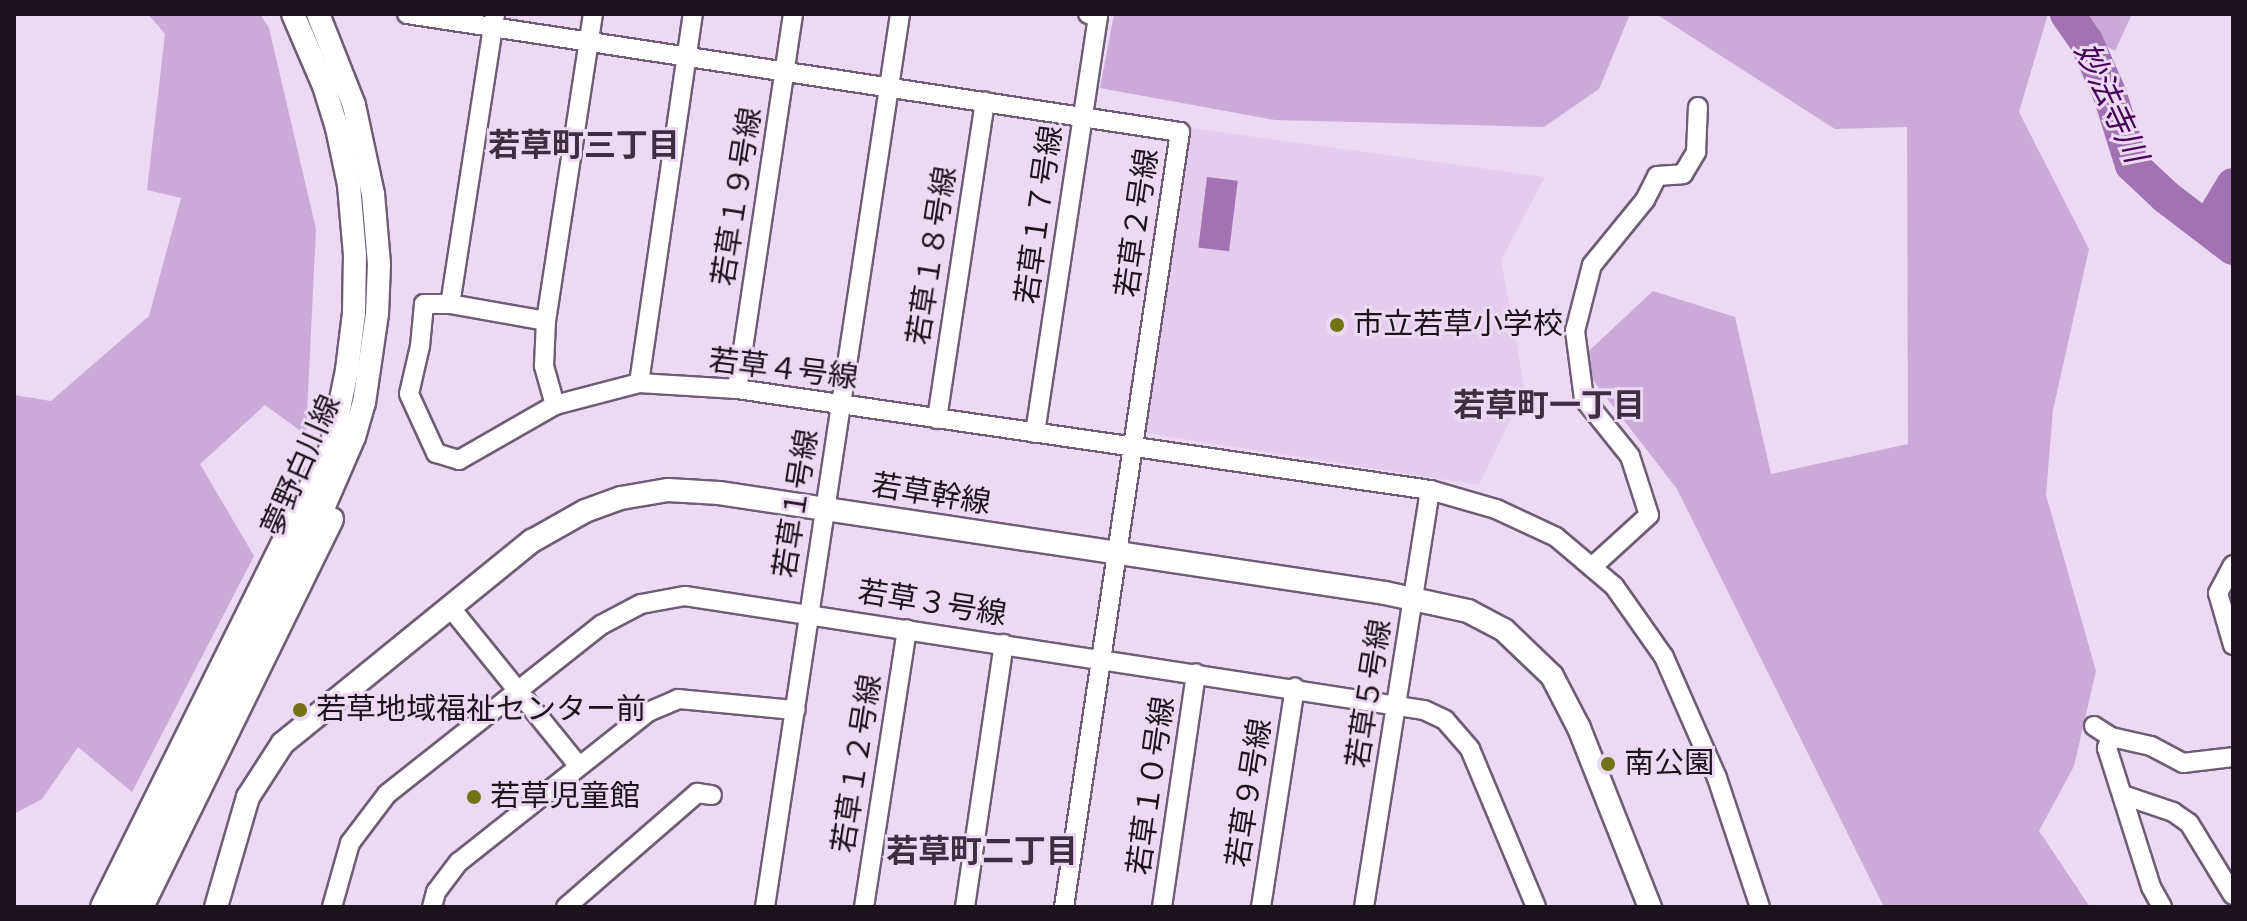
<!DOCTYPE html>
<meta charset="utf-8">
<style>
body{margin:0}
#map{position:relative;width:2247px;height:921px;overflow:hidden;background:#edd9f4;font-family:Signika,"Noto Sans JP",sans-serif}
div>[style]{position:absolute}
.built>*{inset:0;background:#e5ccee}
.green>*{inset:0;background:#ccaad8}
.water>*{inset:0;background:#a273b2;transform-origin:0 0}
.river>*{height:34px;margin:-17px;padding:0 17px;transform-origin:17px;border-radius:17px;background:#a273b2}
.roads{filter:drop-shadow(2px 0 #6e5d75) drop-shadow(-2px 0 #6e5d75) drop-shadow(0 2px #6e5d75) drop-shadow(0 -2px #6e5d75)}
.minor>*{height:18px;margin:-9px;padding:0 9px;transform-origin:9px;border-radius:9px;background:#fff}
.tertiary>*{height:22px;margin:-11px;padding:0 11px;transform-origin:11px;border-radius:11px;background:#fff}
.dots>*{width:22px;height:22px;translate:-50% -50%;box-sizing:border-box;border:4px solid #edd9f4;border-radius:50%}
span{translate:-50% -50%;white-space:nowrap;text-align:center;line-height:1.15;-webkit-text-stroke:6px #edd9f4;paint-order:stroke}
.street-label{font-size:30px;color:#1b141d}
.poi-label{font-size:30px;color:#1b141d}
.left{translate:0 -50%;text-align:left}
.water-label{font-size:32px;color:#440256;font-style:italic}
.neighbourhood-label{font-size:32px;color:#3e2e43;font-weight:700}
.frame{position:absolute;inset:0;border:16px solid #1b141d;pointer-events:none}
</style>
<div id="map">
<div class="built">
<i style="clip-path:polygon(1191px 128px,1545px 177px,1501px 260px,1525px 390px,1479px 485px,1144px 433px)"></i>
</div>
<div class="green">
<i style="clip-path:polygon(148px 14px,260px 14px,269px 28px,316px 229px,306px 435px,265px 405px,200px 464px,254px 556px,132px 792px,78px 747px,42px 799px,14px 814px,14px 395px,51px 401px,149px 316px,181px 198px,147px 190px,165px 34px)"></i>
<i style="clip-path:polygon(1114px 14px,1630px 14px,1599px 89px,1544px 127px,1275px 120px,1100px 88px)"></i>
<i style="clip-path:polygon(1656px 14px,2132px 14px,2115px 51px,2048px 14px,2019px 112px,2089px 249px,2053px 410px,2046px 495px,2096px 671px,2074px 766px,2039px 831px,2090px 907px,1884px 907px,1677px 489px,1578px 361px,1653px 291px,1735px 317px,1771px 474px,1908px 444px,1907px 127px,1835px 129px)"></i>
</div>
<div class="water">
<i style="left:1207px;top:177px;width:31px;height:71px;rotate:7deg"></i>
</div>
<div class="river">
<i style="left:2067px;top:14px;width:33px;rotate:55deg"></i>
<i style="left:2086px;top:41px;width:59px;rotate:66deg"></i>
<i style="left:2110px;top:95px;width:73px;rotate:72.6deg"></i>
<i style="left:2132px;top:165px;width:47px;rotate:43.3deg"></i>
<i style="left:2166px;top:197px;width:84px;rotate:37.3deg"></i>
<i style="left:2221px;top:239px;width:9px;rotate:-126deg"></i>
<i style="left:2216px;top:232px;width:17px;rotate:-93deg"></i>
<i style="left:2215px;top:215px;width:35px;rotate:-59deg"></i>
</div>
<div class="roads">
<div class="minor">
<i style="left:407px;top:14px;width:782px;rotate:8.68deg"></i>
<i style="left:1180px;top:132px;width:784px;rotate:98.51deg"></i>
<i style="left:495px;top:14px;width:293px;rotate:98.8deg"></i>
<i style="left:450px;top:304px;width:26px;rotate:180deg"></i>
<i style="left:424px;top:304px;width:42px;rotate:95.4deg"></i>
<i style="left:420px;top:346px;width:49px;rotate:102.9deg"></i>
<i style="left:409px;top:394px;width:65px;rotate:65.4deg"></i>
<i style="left:436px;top:453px;width:24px;rotate:17deg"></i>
<i style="left:459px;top:460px;width:111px;rotate:-29.8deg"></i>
<i style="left:555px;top:405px;width:87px;rotate:-14.7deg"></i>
<i style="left:639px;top:383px;width:98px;rotate:3.5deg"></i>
<i style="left:737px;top:389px;width:700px;rotate:8.29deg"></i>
<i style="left:1430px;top:490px;width:69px;rotate:16.1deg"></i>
<i style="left:1496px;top:509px;width:66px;rotate:25deg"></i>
<i style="left:1556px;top:537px;width:76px;rotate:40.2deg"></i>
<i style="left:1614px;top:586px;width:87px;rotate:54.8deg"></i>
<i style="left:1664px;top:657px;width:132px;rotate:66.3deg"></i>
<i style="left:1717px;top:778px;width:136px;rotate:71.6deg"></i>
<i style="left:450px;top:304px;width:97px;rotate:10deg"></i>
<i style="left:639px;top:383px;width:373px;rotate:-81.7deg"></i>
<i style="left:737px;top:389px;width:379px;rotate:-81.5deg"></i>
<i style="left:555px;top:405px;width:41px;rotate:-105.8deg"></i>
<i style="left:544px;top:366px;width:45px;rotate:-87.5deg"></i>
<i style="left:546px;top:321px;width:311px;rotate:-81.3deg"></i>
<i style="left:937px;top:419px;width:321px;rotate:-81.4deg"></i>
<i style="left:1035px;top:433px;width:422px;rotate:-81.4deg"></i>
<i style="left:1098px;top:16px;width:10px;rotate:-169deg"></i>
<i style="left:2233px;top:565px;width:32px;rotate:118deg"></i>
<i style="left:2218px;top:593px;width:54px;rotate:73.9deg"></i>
<i style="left:1592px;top:567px;width:77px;rotate:-42.4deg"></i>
<i style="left:1649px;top:515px;width:62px;rotate:-107.9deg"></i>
<i style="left:1630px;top:456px;width:73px;rotate:-128.9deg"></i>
<i style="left:1584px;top:399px;width:69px;rotate:-97.5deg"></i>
<i style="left:1575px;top:331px;width:68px;rotate:-75.6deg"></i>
<i style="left:1592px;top:265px;width:84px;rotate:-50.8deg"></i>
<i style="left:1645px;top:200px;width:27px;rotate:-63deg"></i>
<i style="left:1657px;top:176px;width:26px;rotate:-4deg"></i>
<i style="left:1683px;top:174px;width:26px;rotate:-59deg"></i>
<i style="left:1696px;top:152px;width:45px;rotate:-87.5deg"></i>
<i style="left:450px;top:607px;width:203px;rotate:51deg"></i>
<i style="left:2094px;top:726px;width:20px;rotate:33deg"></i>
<i style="left:2111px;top:737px;width:41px;rotate:12.7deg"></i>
<i style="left:2151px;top:746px;width:36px;rotate:28deg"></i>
<i style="left:2183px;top:763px;width:50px;rotate:-6.8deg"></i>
<i style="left:2111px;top:737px;width:12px;rotate:110deg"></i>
<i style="left:2107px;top:748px;width:146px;rotate:72.4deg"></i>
<i style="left:2151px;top:887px;width:23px;rotate:61deg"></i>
<i style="left:2123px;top:795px;width:53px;rotate:18.8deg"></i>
<i style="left:2173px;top:812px;width:19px;rotate:35deg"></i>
<i style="left:2189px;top:823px;width:84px;rotate:58.6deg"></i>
<i style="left:332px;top:907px;width:66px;rotate:-74.3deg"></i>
<i style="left:350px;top:843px;width:61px;rotate:-52.9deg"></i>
<i style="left:387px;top:794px;width:273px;rotate:-38.3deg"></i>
<i style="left:601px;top:625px;width:45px;rotate:-27.7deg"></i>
<i style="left:641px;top:604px;width:45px;rotate:-10.3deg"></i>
<i style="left:685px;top:596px;width:748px;rotate:8.77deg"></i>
<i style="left:1424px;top:710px;width:23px;rotate:25deg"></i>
<i style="left:1445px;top:720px;width:38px;rotate:49deg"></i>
<i style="left:1470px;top:749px;width:171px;rotate:67.3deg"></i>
<i style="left:432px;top:907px;width:16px;rotate:-75deg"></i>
<i style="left:436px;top:892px;width:38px;rotate:-53deg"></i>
<i style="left:459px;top:862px;width:241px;rotate:-38.4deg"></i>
<i style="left:648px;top:712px;width:33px;rotate:-23deg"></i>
<i style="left:678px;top:699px;width:118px;rotate:5.4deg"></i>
<i style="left:566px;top:907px;width:174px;rotate:-41deg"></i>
<i style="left:697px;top:793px;width:15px;rotate:8deg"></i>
<i style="left:765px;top:907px;width:903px;rotate:-81.4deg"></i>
<i style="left:864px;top:907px;width:281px;rotate:-81.2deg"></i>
<i style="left:965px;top:907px;width:266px;rotate:-81.6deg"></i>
<i style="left:1162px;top:907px;width:236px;rotate:-81.7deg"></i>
<i style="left:1261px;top:907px;width:222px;rotate:-81.2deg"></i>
<i style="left:1364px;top:907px;width:422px;rotate:-81deg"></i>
</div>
<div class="tertiary">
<i style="left:293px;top:14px;width:78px;rotate:66.7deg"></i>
<i style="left:324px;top:86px;width:44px;rotate:72.8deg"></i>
<i style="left:337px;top:128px;width:58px;rotate:78.1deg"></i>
<i style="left:349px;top:185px;width:70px;rotate:85.1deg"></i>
<i style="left:355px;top:255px;width:58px;rotate:91deg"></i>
<i style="left:354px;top:313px;width:57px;rotate:97deg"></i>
<i style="left:347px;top:370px;width:76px;rotate:101.5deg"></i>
<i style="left:332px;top:444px;width:54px;rotate:109.4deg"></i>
<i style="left:102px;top:907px;width:480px;rotate:-63.6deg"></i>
<i style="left:123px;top:907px;width:377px;rotate:-63.9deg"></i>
<i style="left:289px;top:568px;width:71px;rotate:-60.6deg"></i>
<i style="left:324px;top:506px;width:75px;rotate:-66.5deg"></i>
<i style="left:354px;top:437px;width:35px;rotate:-74deg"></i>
<i style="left:364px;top:403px;width:90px;rotate:-81.7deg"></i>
<i style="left:377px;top:314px;width:50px;rotate:-87.7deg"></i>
<i style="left:379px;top:264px;width:70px;rotate:-94.9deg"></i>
<i style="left:373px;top:194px;width:91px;rotate:-102.1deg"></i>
<i style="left:354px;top:105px;width:98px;rotate:-111.6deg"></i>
<i style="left:142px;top:907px;width:432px;rotate:-63.9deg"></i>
<i style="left:216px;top:907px;width:115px;rotate:-73.8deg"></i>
<i style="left:248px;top:797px;width:64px;rotate:-57.1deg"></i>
<i style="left:283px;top:743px;width:321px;rotate:-39.1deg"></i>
<i style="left:532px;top:541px;width:61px;rotate:-29.5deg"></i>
<i style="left:585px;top:511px;width:38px;rotate:-20deg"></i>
<i style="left:621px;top:498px;width:48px;rotate:-9.7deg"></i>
<i style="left:668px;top:490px;width:51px;rotate:3.4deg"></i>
<i style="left:719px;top:493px;width:673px;rotate:8.54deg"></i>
<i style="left:1385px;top:593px;width:85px;rotate:12.2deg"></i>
<i style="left:1468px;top:611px;width:41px;rotate:27.8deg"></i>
<i style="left:1504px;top:630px;width:66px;rotate:43.8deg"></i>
<i style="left:1552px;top:676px;width:59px;rotate:62.6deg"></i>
<i style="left:1579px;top:728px;width:193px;rotate:68.4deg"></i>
</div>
</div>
<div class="dots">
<i style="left:1337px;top:325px;background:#757215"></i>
<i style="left:300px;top:710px;background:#757215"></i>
<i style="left:1608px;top:764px;background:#757215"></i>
<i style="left:474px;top:797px;background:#757215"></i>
</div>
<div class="street-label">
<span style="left:738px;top:197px;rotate:-81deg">若草１９号線</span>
<span style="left:1040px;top:215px;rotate:-82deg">若草１７号線</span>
<span style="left:1138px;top:223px;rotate:-82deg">若草２号線</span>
<span style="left:933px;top:256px;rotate:-81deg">若草１８号線</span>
<span style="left:783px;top:370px;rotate:7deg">若草４号線</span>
<span style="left:302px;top:466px;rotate:-66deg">夢野白川線</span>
<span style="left:931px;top:495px;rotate:9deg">若草幹線</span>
<span style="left:797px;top:504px;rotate:-81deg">若草１号線</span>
<span style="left:932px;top:604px;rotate:9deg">若草３号線</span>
<span style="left:1370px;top:694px;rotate:-81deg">若草５号線</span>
<span style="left:858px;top:764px;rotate:-81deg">若草１２号線</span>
<span style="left:1152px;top:786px;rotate:-82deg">若草１０号線</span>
<span style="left:1250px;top:793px;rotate:-81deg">若草９号線</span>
</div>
<div class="poi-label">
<span class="left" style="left:1353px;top:325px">市立若草小学校</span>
<span class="left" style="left:316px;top:710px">若草地域福祉センター前</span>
<span class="left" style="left:1624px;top:764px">南公園</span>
<span class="left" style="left:490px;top:797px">若草児童館</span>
</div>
<div class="water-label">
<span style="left:2110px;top:103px;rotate:65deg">妙法寺川</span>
</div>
<div class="neighbourhood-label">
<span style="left:584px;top:146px">若草町三丁目</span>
<span style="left:1549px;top:406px">若草町一丁目</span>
<span style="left:982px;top:852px">若草町二丁目</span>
</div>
<div class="frame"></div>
</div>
